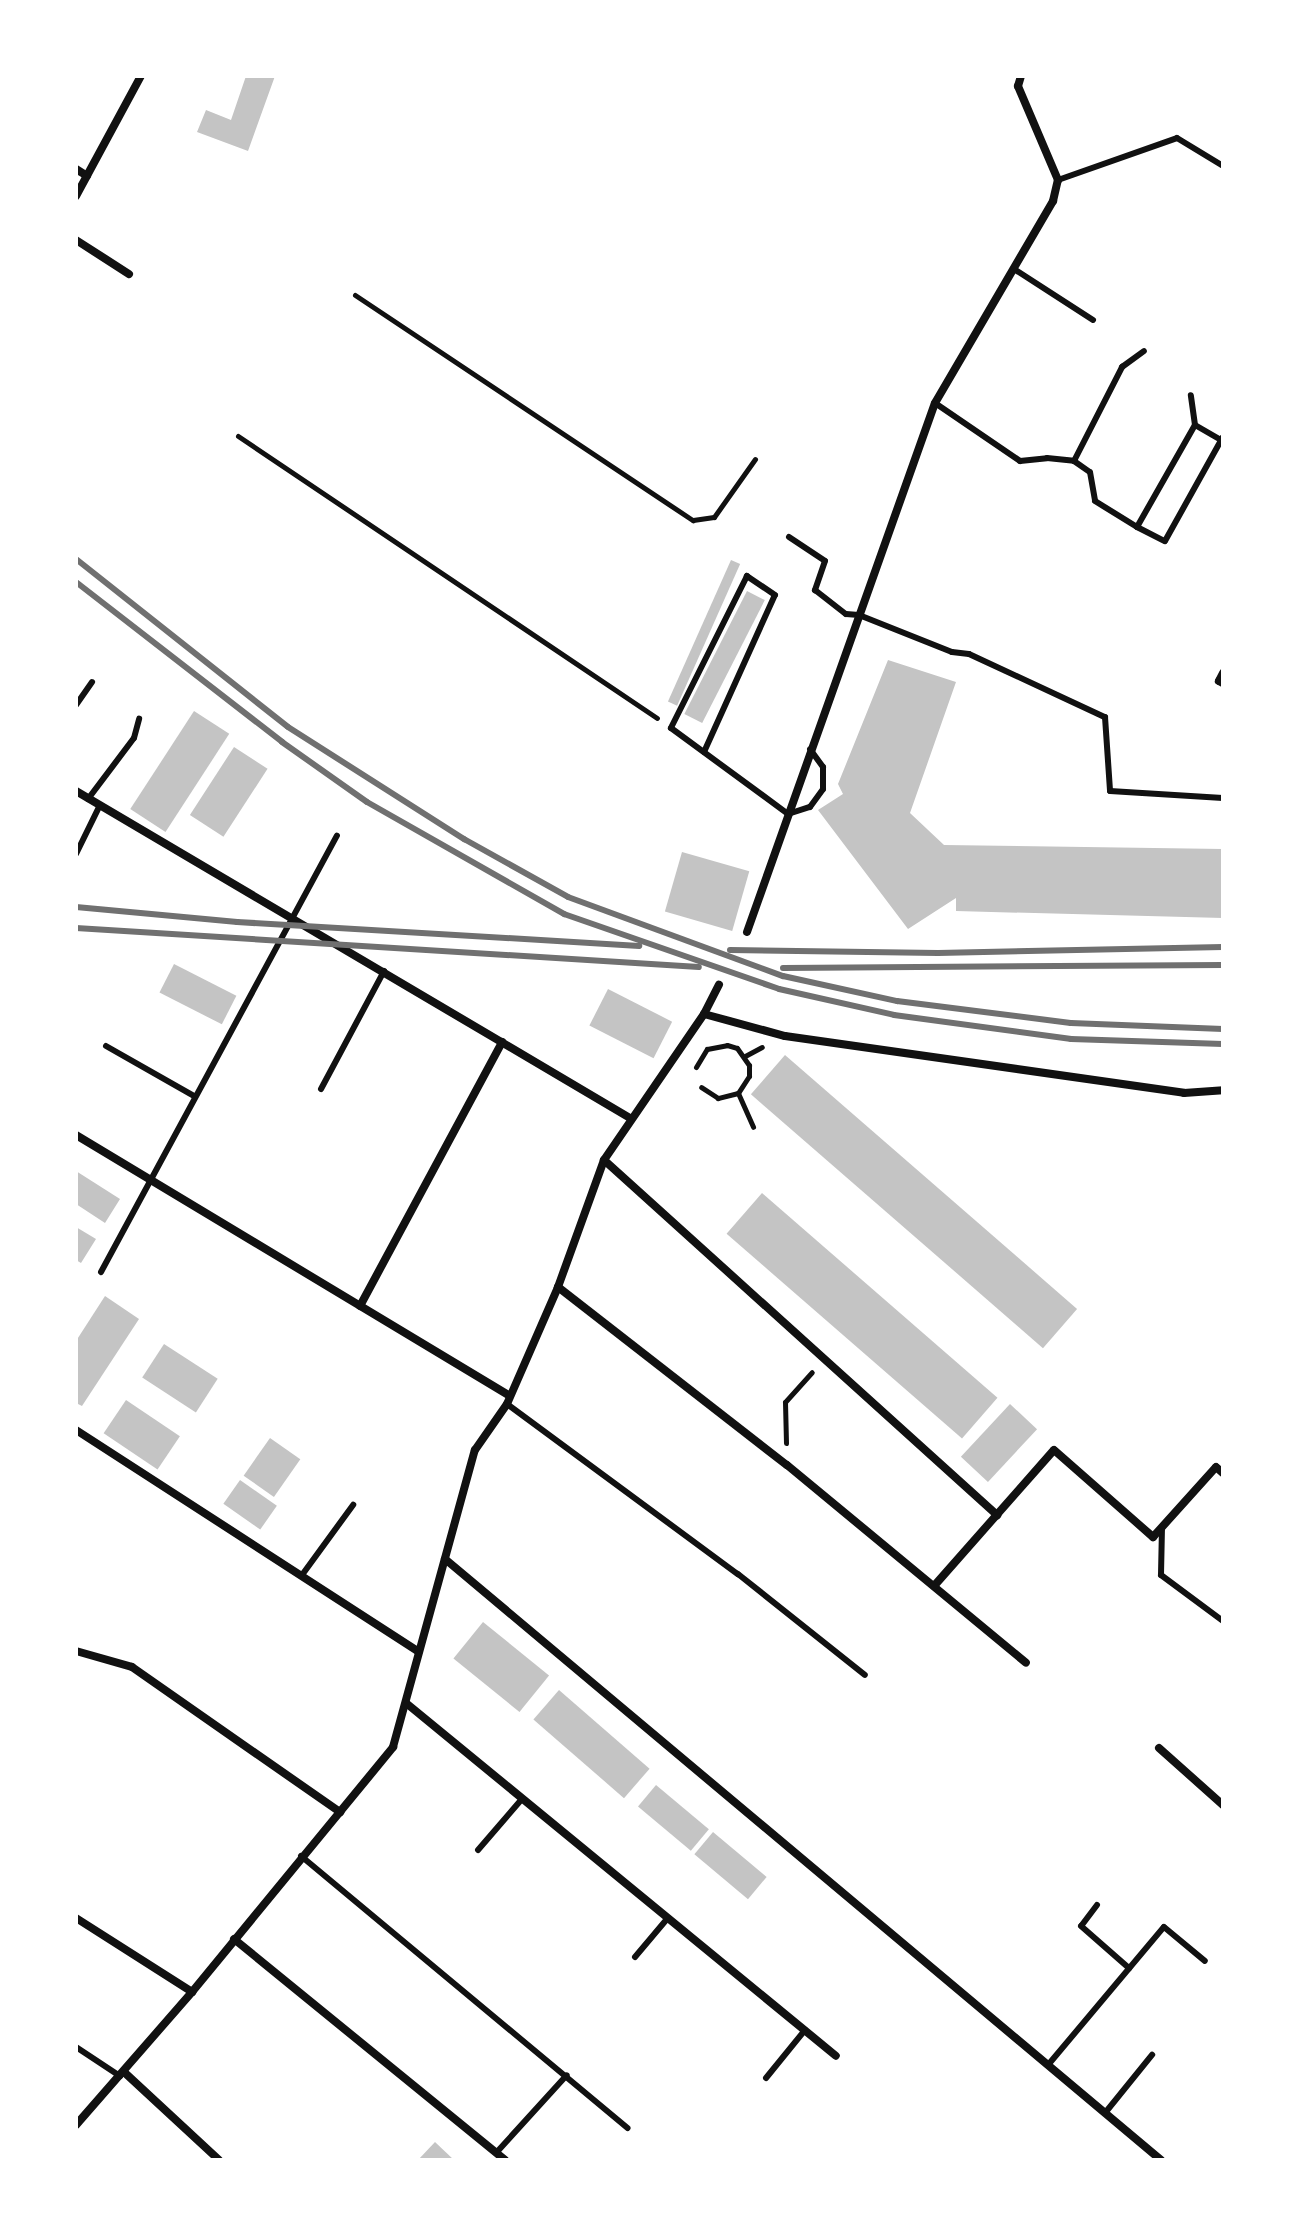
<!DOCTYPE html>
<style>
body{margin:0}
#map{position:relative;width:1299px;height:2236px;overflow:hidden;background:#fff;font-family:Rubik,sans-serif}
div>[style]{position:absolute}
.building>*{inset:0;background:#c4c4c4;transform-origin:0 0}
.path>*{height:5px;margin:-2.5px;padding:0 2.5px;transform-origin:2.5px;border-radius:2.5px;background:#111}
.service>*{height:6px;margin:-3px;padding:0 3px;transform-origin:3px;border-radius:3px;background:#111}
.minor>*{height:8px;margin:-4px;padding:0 4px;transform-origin:4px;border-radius:4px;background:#111}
.rail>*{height:6px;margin:-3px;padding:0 3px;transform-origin:3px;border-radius:3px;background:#707070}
span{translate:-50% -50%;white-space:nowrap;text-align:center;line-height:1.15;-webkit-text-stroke:8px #fff;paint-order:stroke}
.frame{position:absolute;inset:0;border:78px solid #fff;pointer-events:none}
</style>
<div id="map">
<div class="building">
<i style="clip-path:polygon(246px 76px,275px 76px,248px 151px,197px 132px,206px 110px,231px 120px)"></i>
<i style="left:731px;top:560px;width:10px;height:155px;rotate:24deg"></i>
<i style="left:747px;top:591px;width:20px;height:138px;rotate:27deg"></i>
<i style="clip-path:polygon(888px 660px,956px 682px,910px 813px,944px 845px,1223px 849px,1223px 918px,956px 911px,956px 898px,908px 929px,818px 810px,843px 794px,838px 784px)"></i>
<i style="left:194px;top:711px;width:42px;height:117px;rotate:33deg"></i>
<i style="left:234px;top:747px;width:40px;height:81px;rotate:33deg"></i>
<i style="left:682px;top:852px;width:70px;height:62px;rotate:16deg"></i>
<i style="left:174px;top:964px;width:70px;height:32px;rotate:27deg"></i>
<i style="left:608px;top:989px;width:72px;height:41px;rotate:27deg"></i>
<i style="left:785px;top:1055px;width:387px;height:52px;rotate:41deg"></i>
<i style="clip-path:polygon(76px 1171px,120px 1199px,105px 1223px,76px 1204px)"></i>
<i style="left:762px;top:1193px;width:312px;height:54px;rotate:41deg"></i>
<i style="clip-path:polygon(76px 1227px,96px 1239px,81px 1263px,76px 1260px)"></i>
<i style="clip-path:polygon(105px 1296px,139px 1319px,82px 1406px,76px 1403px,76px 1341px)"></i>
<i style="left:164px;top:1344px;width:64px;height:40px;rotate:33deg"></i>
<i style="left:126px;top:1400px;width:65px;height:40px;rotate:34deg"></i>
<i style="left:1010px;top:1404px;width:37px;height:72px;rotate:43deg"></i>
<i style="left:270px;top:1438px;width:37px;height:46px;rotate:35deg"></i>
<i style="left:240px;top:1480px;width:45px;height:29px;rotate:35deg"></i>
<i style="left:483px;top:1622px;width:85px;height:47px;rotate:39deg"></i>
<i style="left:559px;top:1690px;width:120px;height:39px;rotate:41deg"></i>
<i style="left:656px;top:1785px;width:69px;height:28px;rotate:40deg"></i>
<i style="left:713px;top:1832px;width:70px;height:29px;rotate:40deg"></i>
<i style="clip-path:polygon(435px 2142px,454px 2160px,418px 2160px)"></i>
</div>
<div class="path">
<i style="left:355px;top:295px;width:406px;rotate:33.7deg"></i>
<i style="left:693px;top:520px;width:21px;rotate:-8deg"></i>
<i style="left:714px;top:517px;width:71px;rotate:-54.7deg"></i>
<i style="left:238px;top:436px;width:505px;rotate:33.94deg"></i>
<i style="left:745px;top:1056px;width:19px;rotate:-28deg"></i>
<i style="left:696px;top:1067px;width:21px;rotate:-59deg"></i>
<i style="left:707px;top:1049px;width:20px;rotate:-11deg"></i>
<i style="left:727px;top:1045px;width:10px;rotate:17deg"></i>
<i style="left:737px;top:1048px;width:21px;rotate:55deg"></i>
<i style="left:749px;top:1065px;width:11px;rotate:90deg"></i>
<i style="left:749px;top:1076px;width:20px;rotate:123deg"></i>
<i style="left:738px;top:1093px;width:21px;rotate:166deg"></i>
<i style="left:718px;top:1098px;width:20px;rotate:-147deg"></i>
<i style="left:738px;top:1093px;width:37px;rotate:66deg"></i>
<i style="left:786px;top:1443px;width:41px;rotate:-91.4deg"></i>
<i style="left:785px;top:1402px;width:40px;rotate:-48deg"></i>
</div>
<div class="service">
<i style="left:1058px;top:180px;width:126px;rotate:-19.4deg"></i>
<i style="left:1177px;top:138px;width:54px;rotate:31.3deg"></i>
<i style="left:1014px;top:269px;width:94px;rotate:32.8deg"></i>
<i style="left:935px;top:403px;width:103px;rotate:34.3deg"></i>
<i style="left:1020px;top:461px;width:27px;rotate:-6deg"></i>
<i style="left:1047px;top:458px;width:27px;rotate:6deg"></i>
<i style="left:1074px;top:461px;width:19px;rotate:35deg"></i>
<i style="left:1090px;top:472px;width:29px;rotate:80deg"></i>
<i style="left:1095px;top:501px;width:49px;rotate:31.8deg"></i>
<i style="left:1137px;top:527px;width:117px;rotate:-60.4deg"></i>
<i style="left:1195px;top:425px;width:30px;rotate:-98deg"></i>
<i style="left:1195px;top:425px;width:30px;rotate:30deg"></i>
<i style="left:1074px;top:461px;width:106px;rotate:-62.9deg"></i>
<i style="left:1122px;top:367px;width:27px;rotate:-36deg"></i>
<i style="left:1137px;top:527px;width:31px;rotate:27deg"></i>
<i style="left:1165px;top:541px;width:119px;rotate:-60.9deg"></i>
<i style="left:789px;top:537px;width:43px;rotate:33.7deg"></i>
<i style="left:825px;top:561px;width:31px;rotate:109deg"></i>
<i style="left:815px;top:590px;width:39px;rotate:38deg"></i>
<i style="left:846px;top:614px;width:13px;rotate:4deg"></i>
<i style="left:859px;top:615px;width:100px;rotate:21.7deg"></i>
<i style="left:952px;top:652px;width:17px;rotate:7deg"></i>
<i style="left:969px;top:654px;width:150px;rotate:24.9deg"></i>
<i style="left:1105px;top:717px;width:74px;rotate:86.1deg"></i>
<i style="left:1110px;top:791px;width:113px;rotate:3.5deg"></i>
<i style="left:76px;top:705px;width:28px;rotate:-55deg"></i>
<i style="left:704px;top:752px;width:172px;rotate:-65.7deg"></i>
<i style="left:775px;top:595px;width:34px;rotate:-146deg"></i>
<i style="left:747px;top:576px;width:170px;rotate:116.6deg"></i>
<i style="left:671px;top:728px;width:145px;rotate:36.3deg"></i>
<i style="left:788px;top:814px;width:23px;rotate:-18deg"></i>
<i style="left:810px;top:807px;width:22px;rotate:-54deg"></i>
<i style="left:823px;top:789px;width:22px;rotate:-90deg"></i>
<i style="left:823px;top:767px;width:22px;rotate:-126deg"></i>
<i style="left:88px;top:799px;width:76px;rotate:-53deg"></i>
<i style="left:134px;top:738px;width:20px;rotate:-75deg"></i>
<i style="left:76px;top:854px;width:55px;rotate:-63.9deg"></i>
<i style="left:106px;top:1046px;width:101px;rotate:29.6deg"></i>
<i style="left:321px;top:1089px;width:134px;rotate:-61.9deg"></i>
<i style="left:101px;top:1272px;width:496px;rotate:-61.6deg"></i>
<i style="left:507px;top:1404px;width:287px;rotate:36.4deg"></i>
<i style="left:738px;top:1574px;width:162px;rotate:38.5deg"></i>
<i style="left:1162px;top:1527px;width:48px;rotate:91.2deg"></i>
<i style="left:1161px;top:1575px;width:77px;rotate:36.6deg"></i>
<i style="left:302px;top:1575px;width:87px;rotate:-53.9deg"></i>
<i style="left:478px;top:1850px;width:66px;rotate:-49.3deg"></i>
<i style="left:301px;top:1856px;width:425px;rotate:39.8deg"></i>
<i style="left:1097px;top:1905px;width:26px;rotate:127deg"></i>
<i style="left:1081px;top:1926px;width:64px;rotate:41.2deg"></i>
<i style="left:635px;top:1957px;width:50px;rotate:-49.9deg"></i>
<i style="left:76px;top:2047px;width:53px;rotate:33.4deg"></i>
<i style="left:1048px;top:2065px;width:180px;rotate:-50deg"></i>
<i style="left:1164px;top:1927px;width:53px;rotate:39.7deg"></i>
<i style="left:766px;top:2078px;width:62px;rotate:-50.9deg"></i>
<i style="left:1105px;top:2113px;width:75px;rotate:-51deg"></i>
<i style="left:496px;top:2153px;width:105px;rotate:-47.7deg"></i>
</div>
<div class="minor">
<i style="left:76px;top:169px;width:13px;rotate:32deg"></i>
<i style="left:76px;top:196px;width:136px;rotate:-61.6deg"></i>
<i style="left:76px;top:240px;width:63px;rotate:32.7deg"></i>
<i style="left:1223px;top:673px;width:9px;rotate:117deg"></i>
<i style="left:1219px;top:681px;width:4px;rotate:27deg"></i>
<i style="left:76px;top:791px;width:643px;rotate:30.55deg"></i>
<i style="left:747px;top:932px;width:561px;rotate:-70.44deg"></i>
<i style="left:935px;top:403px;width:234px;rotate:-59.7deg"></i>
<i style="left:1053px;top:201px;width:22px;rotate:-77deg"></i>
<i style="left:1058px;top:180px;width:102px;rotate:-113.1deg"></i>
<i style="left:1018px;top:86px;width:10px;rotate:-73deg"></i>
<i style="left:704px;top:1014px;width:84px;rotate:15.2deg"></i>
<i style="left:785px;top:1036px;width:403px;rotate:8.1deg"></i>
<i style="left:1184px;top:1093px;width:39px;rotate:-4deg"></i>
<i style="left:76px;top:1135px;width:506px;rotate:31.02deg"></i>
<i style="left:604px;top:1160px;width:530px;rotate:42.09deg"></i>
<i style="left:558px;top:1287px;width:290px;rotate:37.9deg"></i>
<i style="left:787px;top:1465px;width:310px;rotate:39.6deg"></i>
<i style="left:360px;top:1306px;width:300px;rotate:-61.7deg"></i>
<i style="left:76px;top:1430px;width:407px;rotate:32.9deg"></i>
<i style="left:445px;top:1559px;width:935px;rotate:40.01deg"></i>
<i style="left:934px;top:1586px;width:181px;rotate:-48.6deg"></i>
<i style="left:1054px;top:1450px;width:132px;rotate:41.3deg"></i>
<i style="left:1153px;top:1537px;width:94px;rotate:-48deg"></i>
<i style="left:1216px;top:1467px;width:9px;rotate:41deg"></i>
<i style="left:76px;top:1651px;width:58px;rotate:15.9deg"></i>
<i style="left:132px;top:1667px;width:254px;rotate:34.9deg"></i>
<i style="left:406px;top:1703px;width:556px;rotate:39.38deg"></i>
<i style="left:1159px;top:1748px;width:86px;rotate:41.7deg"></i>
<i style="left:76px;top:1918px;width:138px;rotate:32.5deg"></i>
<i style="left:234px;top:1939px;width:350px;rotate:39.2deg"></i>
<i style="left:124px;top:2072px;width:129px;rotate:42.8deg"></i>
<i style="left:76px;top:2125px;width:176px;rotate:-48.9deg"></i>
<i style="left:192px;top:1992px;width:317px;rotate:-50.6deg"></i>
<i style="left:393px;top:1747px;width:308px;rotate:-74.6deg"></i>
<i style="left:475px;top:1450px;width:56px;rotate:-55.2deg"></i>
<i style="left:507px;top:1404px;width:128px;rotate:-66.4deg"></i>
<i style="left:558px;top:1287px;width:135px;rotate:-70.1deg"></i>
<i style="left:604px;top:1160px;width:177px;rotate:-55.6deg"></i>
<i style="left:704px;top:1014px;width:33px;rotate:-63deg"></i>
</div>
<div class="rail">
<i style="left:76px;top:559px;width:270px;rotate:38.4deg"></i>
<i style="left:288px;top:727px;width:209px;rotate:32.5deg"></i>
<i style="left:464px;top:839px;width:119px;rotate:29.1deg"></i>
<i style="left:568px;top:897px;width:229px;rotate:20.2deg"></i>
<i style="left:783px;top:976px;width:117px;rotate:12.4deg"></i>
<i style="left:897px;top:1001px;width:175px;rotate:7.2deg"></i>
<i style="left:1071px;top:1023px;width:152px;rotate:2.3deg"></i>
<i style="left:76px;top:582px;width:261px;rotate:37.8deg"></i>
<i style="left:282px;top:742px;width:104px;rotate:35.2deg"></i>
<i style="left:367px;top:802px;width:227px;rotate:29.6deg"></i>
<i style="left:564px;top:914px;width:228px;rotate:19.2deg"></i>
<i style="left:779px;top:989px;width:118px;rotate:12.7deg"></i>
<i style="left:894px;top:1015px;width:179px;rotate:7.7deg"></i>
<i style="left:1071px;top:1039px;width:152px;rotate:1.9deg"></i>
<i style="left:76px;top:907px;width:162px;rotate:5.3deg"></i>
<i style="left:237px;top:922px;width:403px;rotate:3.4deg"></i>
<i style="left:76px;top:928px;width:624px;rotate:3.58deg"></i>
<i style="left:730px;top:950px;width:208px;rotate:0.8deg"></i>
<i style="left:938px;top:953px;width:285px;rotate:-1.2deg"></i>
<i style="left:783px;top:968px;width:440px;rotate:-0.4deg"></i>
</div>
<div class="frame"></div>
</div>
